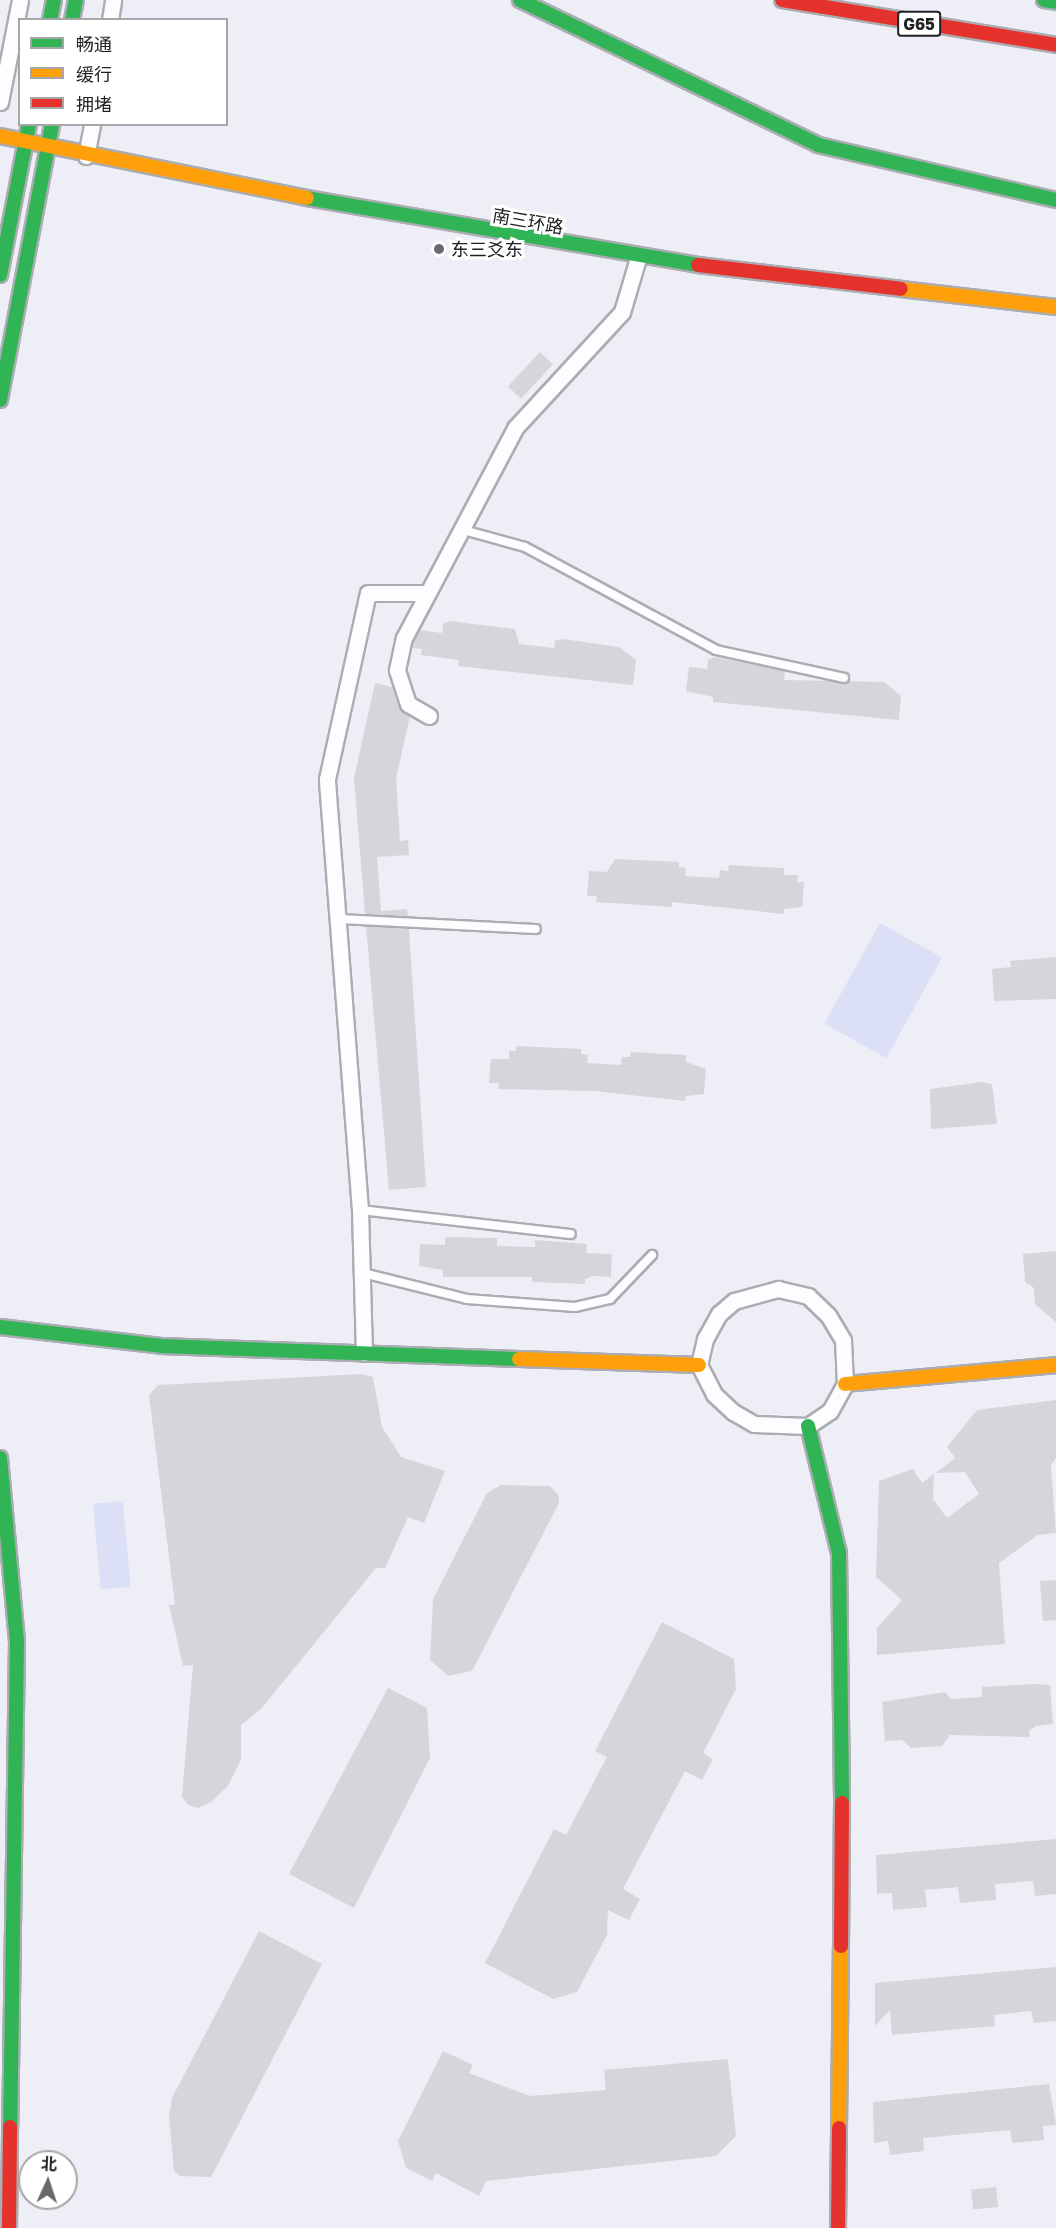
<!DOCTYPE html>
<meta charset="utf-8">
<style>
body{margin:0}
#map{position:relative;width:1056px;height:2228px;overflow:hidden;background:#eeeff6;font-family:"Golos Text","Noto Sans SC",sans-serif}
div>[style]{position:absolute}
.green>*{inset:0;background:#dce0f6;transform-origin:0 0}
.building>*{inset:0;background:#d5d6db;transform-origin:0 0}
.roads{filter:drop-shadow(2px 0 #acadb2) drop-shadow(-2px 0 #acadb2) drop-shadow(0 2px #acadb2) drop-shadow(0 -2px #acadb2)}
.lane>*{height:8px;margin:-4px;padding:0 4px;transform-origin:4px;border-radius:4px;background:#fcfdfe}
.street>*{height:15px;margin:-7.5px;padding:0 7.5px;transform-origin:7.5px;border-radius:7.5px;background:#fcfdfe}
.fast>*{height:14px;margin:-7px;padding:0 7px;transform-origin:7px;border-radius:7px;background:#30b455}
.slow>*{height:14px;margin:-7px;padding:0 7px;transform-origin:7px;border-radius:7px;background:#ff9f0a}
.jam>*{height:14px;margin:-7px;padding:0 7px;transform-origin:7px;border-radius:7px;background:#e5322d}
.dots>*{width:16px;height:16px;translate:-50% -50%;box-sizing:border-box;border:3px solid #fff;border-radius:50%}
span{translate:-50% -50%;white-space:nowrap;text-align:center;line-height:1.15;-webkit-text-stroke:6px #fff;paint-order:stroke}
.shield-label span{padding:2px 4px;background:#fff;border:2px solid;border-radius:4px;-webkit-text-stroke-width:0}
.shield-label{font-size:16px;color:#202125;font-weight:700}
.street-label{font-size:18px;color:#202125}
.poi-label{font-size:18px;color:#202125}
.left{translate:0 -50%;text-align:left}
.legend{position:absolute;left:18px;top:18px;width:210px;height:108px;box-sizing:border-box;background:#fff;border:2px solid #a6a6a8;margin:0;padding:8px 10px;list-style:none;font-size:18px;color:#202125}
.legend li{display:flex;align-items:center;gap:12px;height:30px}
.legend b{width:30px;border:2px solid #a6a6a8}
.north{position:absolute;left:18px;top:2150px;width:60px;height:60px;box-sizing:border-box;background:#fff;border:2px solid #a6a6a8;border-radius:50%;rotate:3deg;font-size:16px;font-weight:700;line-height:24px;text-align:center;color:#202125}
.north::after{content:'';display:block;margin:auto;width:21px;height:27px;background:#68696e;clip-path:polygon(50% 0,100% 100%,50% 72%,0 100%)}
</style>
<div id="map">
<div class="green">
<i style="left:880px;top:923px;width:71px;height:115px;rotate:29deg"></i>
<i style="left:123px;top:1501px;width:86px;height:30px;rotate:85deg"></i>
</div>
<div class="building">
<i style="left:540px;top:352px;width:18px;height:47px;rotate:43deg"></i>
<i style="clip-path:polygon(450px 621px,515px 629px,519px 644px,554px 648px,555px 640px,563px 639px,619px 647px,636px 660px,633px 685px,458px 666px,459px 660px,421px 655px,422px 649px,412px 648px,419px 630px,442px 633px,443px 624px)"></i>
<i style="clip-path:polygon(715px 657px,785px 671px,784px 680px,884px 682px,901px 696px,899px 720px,713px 702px,713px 697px,686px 691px,689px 667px,707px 669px,708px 660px)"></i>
<i style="clip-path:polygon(375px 683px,392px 687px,399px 708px,410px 716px,396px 779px,400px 841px,408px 840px,409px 855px,377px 857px,381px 911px,407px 909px,408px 916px,365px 914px,354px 778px)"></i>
<i style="clip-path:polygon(615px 859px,679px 862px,679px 867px,686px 868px,685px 876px,719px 878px,720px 870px,728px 871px,729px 865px,784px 868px,784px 875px,798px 875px,797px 882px,804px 882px,802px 907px,784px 909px,784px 914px,672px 902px,672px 907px,596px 902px,597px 896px,587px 896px,589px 871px,607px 872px)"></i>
<i style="clip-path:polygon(366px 926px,409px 929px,426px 1187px,389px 1190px)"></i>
<i style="clip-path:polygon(1056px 957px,1056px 999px,994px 1001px,992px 969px,1011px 967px,1010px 961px)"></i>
<i style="clip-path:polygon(517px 1046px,581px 1049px,581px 1054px,588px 1055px,587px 1063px,621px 1065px,622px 1057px,630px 1057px,631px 1052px,686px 1055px,686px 1062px,706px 1069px,704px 1094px,686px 1096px,685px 1101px,594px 1091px,498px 1089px,499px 1083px,489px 1083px,491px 1059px,509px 1059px,509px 1051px,516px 1051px)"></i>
<i style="clip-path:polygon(982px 1082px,992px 1084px,997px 1124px,931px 1129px,930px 1089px)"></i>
<i style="clip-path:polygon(445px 1237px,497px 1238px,497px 1246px,535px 1247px,535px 1240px,587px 1244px,586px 1253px,612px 1254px,611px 1277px,594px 1276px,585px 1279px,585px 1284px,532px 1282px,532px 1277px,443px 1277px,443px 1270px,419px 1266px,420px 1244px,445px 1245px)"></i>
<i style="clip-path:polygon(1056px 1251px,1056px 1322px,1035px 1304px,1034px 1288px,1025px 1282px,1023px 1254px)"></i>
<i style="clip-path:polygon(361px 1374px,373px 1377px,382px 1427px,401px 1457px,445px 1471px,424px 1523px,408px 1517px,385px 1568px,376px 1568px,261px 1709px,241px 1725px,241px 1760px,228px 1786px,211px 1802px,198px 1808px,188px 1805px,182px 1797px,193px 1665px,183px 1666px,169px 1605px,175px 1605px,149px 1395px,158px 1385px)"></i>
<i style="clip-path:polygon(1056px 1400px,1056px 1458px,1051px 1465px,1056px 1533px,1038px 1535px,999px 1563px,1005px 1644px,877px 1655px,877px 1628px,902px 1600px,876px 1577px,879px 1481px,913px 1469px,922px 1483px,934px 1474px,933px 1499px,947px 1518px,979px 1494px,965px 1472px,936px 1473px,955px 1458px,947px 1447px,977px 1410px)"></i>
<i style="clip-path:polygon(501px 1485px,550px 1486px,559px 1496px,559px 1503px,472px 1671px,448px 1676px,430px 1660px,433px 1599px,487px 1493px)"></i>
<i style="clip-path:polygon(1056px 1580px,1056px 1620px,1043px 1621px,1040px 1581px)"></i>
<i style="clip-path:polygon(662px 1622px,734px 1659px,736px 1689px,703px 1753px,713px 1759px,702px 1780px,685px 1771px,623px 1889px,640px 1899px,629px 1920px,608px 1910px,607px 1935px,577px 1992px,553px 1999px,485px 1963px,554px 1829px,566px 1835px,607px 1757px,595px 1751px)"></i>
<i style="clip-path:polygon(1032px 1684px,1050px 1685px,1053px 1724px,1036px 1726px,1029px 1731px,1030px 1737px,950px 1735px,942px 1746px,911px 1748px,902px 1740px,885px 1741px,882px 1702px,945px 1692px,951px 1699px,982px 1697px,982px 1687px)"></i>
<i style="clip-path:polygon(388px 1688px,427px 1708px,430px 1758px,354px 1908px,289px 1874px)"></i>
<i style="clip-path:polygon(1056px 1839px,1056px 1894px,1035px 1896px,1033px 1881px,995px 1884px,996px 1900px,960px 1903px,958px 1887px,925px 1890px,927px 1907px,893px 1910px,892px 1893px,877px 1894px,876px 1855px)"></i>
<i style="clip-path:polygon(259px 1931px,322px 1964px,211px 2177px,180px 2176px,174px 2171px,169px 2117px,172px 2098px)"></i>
<i style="clip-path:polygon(1056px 1967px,1056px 2021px,1034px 2023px,1031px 2011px,994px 2015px,995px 2026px,892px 2035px,890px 2010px,875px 2026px,875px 1983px)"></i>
<i style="clip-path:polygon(443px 2051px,473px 2065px,469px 2073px,530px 2096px,606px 2090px,604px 2070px,728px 2059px,736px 2136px,716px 2156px,486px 2181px,479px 2196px,436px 2173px,432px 2181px,406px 2168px,398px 2141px)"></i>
<i style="clip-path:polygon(1049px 2084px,1056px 2125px,1043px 2126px,1044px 2140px,1012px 2143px,1010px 2130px,923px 2138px,924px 2151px,890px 2155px,888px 2141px,874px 2143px,873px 2102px)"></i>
<i style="left:996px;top:2187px;width:20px;height:25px;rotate:84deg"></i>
</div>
<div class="roads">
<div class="lane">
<i style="left:460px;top:529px;width:67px;rotate:15.5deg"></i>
<i style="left:525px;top:547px;width:217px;rotate:28.3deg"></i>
<i style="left:716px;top:650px;width:131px;rotate:12.3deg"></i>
<i style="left:339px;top:919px;width:197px;rotate:2.9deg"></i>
<i style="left:360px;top:1210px;width:212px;rotate:6.5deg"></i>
<i style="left:363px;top:1273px;width:107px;rotate:14deg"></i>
<i style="left:467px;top:1299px;width:108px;rotate:4.2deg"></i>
<i style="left:575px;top:1307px;width:36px;rotate:-13deg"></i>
<i style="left:610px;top:1299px;width:61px;rotate:-46.3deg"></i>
</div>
<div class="street">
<i style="left:110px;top:20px;width:20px;rotate:-81deg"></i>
<i style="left:0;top:102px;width:104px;rotate:-78.9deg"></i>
<i style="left:86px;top:156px;width:33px;rotate:-79deg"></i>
<i style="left:429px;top:716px;width:24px;rotate:-150deg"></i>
<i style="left:408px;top:704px;width:36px;rotate:-108deg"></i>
<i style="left:397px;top:670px;width:33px;rotate:-78deg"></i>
<i style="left:404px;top:638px;width:238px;rotate:-62.1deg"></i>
<i style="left:515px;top:428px;width:158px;rotate:-47.3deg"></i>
<i style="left:622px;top:312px;width:56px;rotate:-73.5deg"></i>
<i style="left:778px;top:1289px;width:31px;rotate:13deg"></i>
<i style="left:808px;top:1296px;width:28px;rotate:44deg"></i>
<i style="left:828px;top:1315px;width:29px;rotate:59deg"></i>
<i style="left:843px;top:1340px;width:44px;rotate:87.4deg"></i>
<i style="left:845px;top:1384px;width:31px;rotate:119deg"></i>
<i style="left:830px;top:1411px;width:27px;rotate:146deg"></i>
<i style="left:808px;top:1426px;width:54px;rotate:-177.9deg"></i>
<i style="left:754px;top:1424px;width:24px;rotate:-150deg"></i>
<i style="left:733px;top:1412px;width:26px;rotate:-137deg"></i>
<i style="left:714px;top:1394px;width:33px;rotate:-117deg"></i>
<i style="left:699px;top:1365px;width:27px;rotate:-77deg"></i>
<i style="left:705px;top:1339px;width:29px;rotate:-61deg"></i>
<i style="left:719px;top:1314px;width:20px;rotate:-41deg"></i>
<i style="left:734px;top:1301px;width:46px;rotate:-15.3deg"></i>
<i style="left:364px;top:1353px;width:143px;rotate:-91.6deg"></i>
<i style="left:360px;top:1210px;width:432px;rotate:-94.4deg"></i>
<i style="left:327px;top:779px;width:190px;rotate:-77.6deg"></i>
<i style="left:368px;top:593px;width:59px"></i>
</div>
<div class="fast">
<i style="left:520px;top:0;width:331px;rotate:25.9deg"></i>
<i style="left:818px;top:145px;width:244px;rotate:13deg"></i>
<i style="left:1044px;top:0;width:12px;rotate:9deg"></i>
<i style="left:50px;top:20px;width:20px;rotate:-79deg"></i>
<i style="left:72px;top:20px;width:20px;rotate:-79deg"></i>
<i style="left:307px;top:198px;width:397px;rotate:9.7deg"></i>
<i style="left:0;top:275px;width:154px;rotate:-79.1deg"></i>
<i style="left:0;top:400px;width:281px;rotate:-79.3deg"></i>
<i style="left:0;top:1327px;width:162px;rotate:6.7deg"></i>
<i style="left:161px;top:1346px;width:358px;rotate:2.1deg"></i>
<i style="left:808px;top:1426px;width:131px;rotate:76.3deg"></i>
<i style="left:839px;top:1553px;width:250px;rotate:89.3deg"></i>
<i style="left:0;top:1458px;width:185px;rotate:84.7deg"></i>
<i style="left:17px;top:1642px;width:485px;rotate:90.8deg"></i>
</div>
<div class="slow">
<i style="left:0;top:136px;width:313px;rotate:11.4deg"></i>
<i style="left:901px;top:289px;width:156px;rotate:6.6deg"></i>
<i style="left:519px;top:1359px;width:180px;rotate:1.9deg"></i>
<i style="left:845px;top:1384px;width:212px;rotate:-5.1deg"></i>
<i style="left:839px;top:2128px;width:182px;rotate:-89.4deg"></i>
</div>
<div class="jam">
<i style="left:782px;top:0;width:278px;rotate:9.3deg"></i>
<i style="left:698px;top:265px;width:204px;rotate:6.7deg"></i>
<i style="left:841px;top:1946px;width:143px;rotate:-89.6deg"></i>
<i style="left:9px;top:2228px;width:101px;rotate:-89.4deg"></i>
<i style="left:838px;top:2228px;width:100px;rotate:-89.4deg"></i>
</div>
</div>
<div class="dots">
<i style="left:439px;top:249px;background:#68696e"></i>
</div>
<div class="shield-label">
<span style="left:919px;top:24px">G65</span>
</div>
<div class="street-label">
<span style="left:528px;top:221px;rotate:10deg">南三环路</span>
</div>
<div class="poi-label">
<span class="left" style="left:451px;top:249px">东三爻东</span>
</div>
<ul class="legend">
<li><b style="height:8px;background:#30b455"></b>畅通</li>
<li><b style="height:8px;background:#ff9f0a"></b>缓行</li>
<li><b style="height:8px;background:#e5322d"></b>拥堵</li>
</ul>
<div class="north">北</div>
</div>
